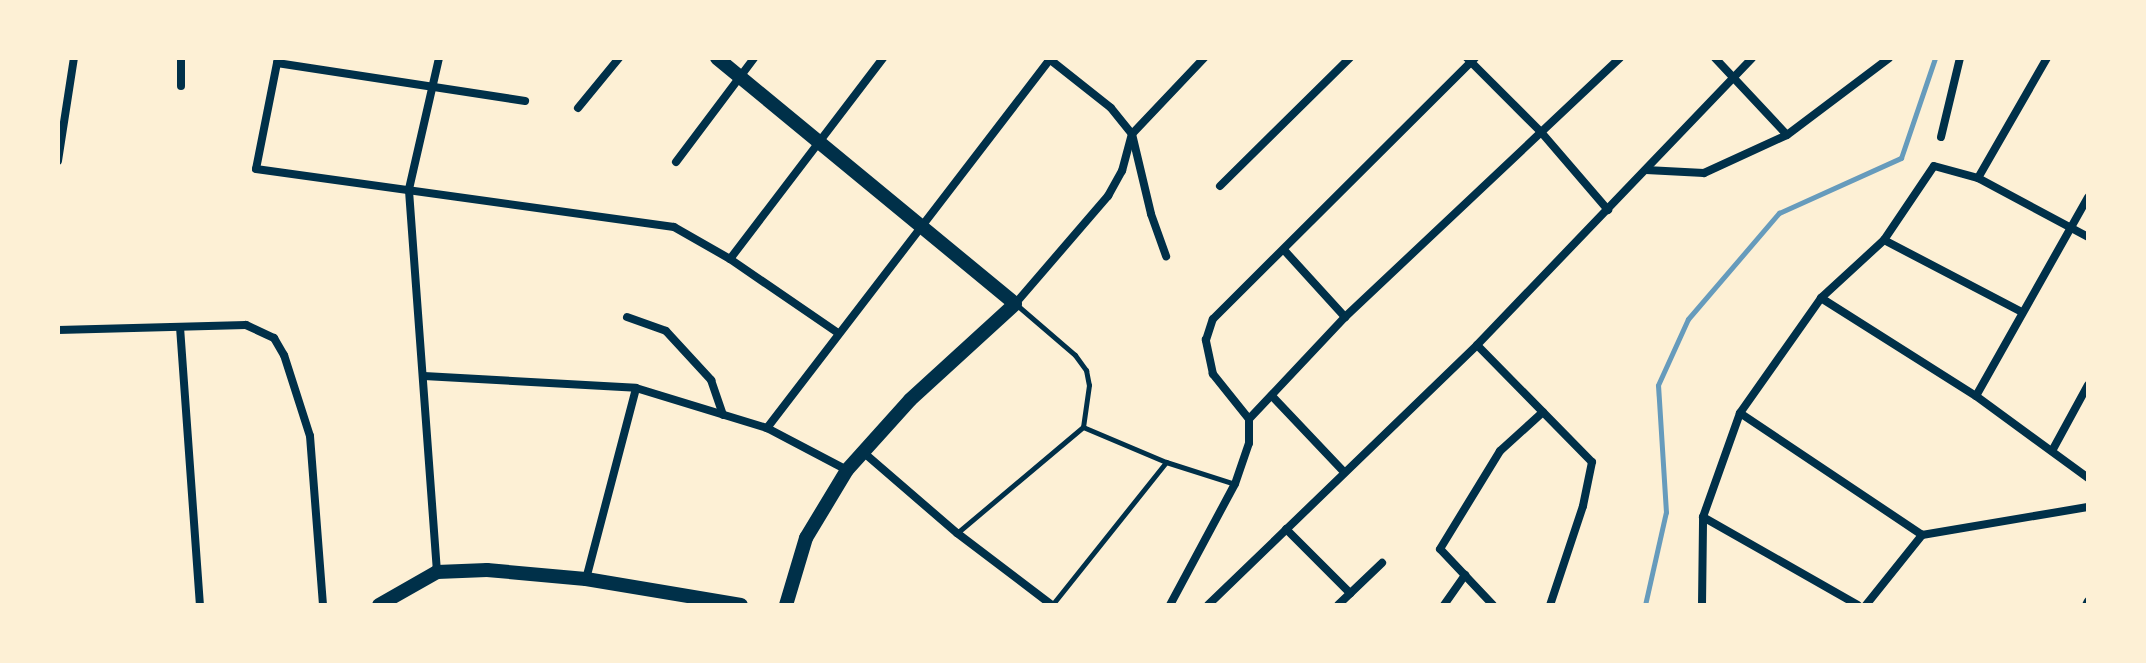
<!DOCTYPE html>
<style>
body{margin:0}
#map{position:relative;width:2146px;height:663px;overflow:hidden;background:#fdf0d5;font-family:"PT Serif",serif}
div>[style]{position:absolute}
.stream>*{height:5px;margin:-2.5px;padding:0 2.5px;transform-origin:2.5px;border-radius:2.5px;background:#669bbc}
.service>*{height:5px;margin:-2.5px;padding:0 2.5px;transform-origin:2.5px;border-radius:2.5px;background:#003049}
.minor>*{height:8px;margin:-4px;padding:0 4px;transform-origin:4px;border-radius:4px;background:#003049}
.tertiary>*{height:14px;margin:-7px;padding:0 7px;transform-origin:7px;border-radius:7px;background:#003049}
span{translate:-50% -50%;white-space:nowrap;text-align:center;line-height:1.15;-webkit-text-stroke:8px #fdf0d5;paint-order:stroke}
.frame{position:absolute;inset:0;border:60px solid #fdf0d5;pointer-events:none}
</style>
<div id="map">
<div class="stream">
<i style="left:1645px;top:605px;width:95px;rotate:-77.3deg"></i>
<i style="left:1666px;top:512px;width:127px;rotate:-93.6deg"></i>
<i style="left:1658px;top:385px;width:72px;rotate:-65.6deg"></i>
<i style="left:1688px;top:319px;width:140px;rotate:-49.4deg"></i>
<i style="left:1779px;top:213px;width:134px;rotate:-24.3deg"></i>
<i style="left:1901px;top:158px;width:106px;rotate:-71.2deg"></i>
</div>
<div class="service">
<i style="left:1018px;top:306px;width:75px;rotate:40.7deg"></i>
<i style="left:1075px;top:355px;width:19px;rotate:54deg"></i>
<i style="left:1086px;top:370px;width:15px;rotate:79deg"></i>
<i style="left:1089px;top:385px;width:42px;rotate:98.1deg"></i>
<i style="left:1083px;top:427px;width:90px;rotate:22.9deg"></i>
<i style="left:1166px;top:462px;width:72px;rotate:17.7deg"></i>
<i style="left:957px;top:533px;width:165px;rotate:-40.1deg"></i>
<i style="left:1052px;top:605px;width:183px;rotate:-51.4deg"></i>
</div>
<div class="minor">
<i style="left:278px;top:58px;width:113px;rotate:101.2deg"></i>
<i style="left:256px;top:169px;width:422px;rotate:7.9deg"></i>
<i style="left:674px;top:227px;width:64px;rotate:29.7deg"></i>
<i style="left:730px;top:259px;width:131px;rotate:34.4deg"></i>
<i style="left:1048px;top:58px;width:80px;rotate:38.4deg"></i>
<i style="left:1111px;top:108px;width:33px;rotate:51deg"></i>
<i style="left:1132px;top:134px;width:82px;rotate:76.6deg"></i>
<i style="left:1151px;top:214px;width:45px;rotate:70.3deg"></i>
<i style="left:1467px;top:58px;width:105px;rotate:45deg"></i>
<i style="left:1541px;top:132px;width:103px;rotate:49.3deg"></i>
<i style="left:1715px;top:58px;width:105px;rotate:46.9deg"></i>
<i style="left:277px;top:63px;width:251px;rotate:8.7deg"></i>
<i style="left:181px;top:86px;width:28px;rotate:-90deg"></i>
<i style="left:578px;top:108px;width:65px;rotate:-50.6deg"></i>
<i style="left:1941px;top:137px;width:81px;rotate:-76.5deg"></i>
<i style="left:58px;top:161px;width:104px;rotate:-81.2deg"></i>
<i style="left:676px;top:162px;width:130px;rotate:-53.1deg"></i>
<i style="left:1646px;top:170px;width:58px;rotate:3deg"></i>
<i style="left:1704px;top:173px;width:91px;rotate:-24.6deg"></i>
<i style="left:1787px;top:135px;width:128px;rotate:-37deg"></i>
<i style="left:1978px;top:178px;width:138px;rotate:-60.1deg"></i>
<i style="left:1220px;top:186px;width:182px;rotate:-44.6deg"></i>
<i style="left:1884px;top:240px;width:156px;rotate:27.6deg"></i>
<i style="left:1284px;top:250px;width:91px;rotate:47.7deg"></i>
<i style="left:730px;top:259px;width:253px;rotate:-52.7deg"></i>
<i style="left:1821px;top:298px;width:183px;rotate:32.3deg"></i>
<i style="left:1976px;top:396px;width:139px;rotate:36.2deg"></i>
<i style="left:1015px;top:304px;width:143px;rotate:-49.3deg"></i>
<i style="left:1108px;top:196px;width:29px;rotate:-61deg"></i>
<i style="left:1122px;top:171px;width:38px;rotate:-75deg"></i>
<i style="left:1132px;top:134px;width:105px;rotate:-46.5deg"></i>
<i style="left:627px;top:317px;width:41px;rotate:19.7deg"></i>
<i style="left:666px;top:331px;width:67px;rotate:47.4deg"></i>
<i style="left:711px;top:380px;width:37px;rotate:71deg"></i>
<i style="left:180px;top:327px;width:279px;rotate:85.9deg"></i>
<i style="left:58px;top:330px;width:188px;rotate:-1.5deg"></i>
<i style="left:246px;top:325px;width:31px;rotate:25deg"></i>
<i style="left:274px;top:338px;width:20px;rotate:60deg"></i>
<i style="left:284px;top:355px;width:85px;rotate:72.2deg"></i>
<i style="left:310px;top:436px;width:169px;rotate:85.6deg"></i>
<i style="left:1477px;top:345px;width:164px;rotate:45.5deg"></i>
<i style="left:1592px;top:462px;width:45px;rotate:101.6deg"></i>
<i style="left:1583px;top:506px;width:104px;rotate:108.4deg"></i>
<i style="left:424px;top:376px;width:212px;rotate:3.2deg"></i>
<i style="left:636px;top:388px;width:137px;rotate:17deg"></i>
<i style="left:767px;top:428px;width:90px;rotate:27.7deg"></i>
<i style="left:1272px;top:396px;width:105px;rotate:46.5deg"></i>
<i style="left:1976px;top:396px;width:228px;rotate:-60.6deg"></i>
<i style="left:1740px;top:413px;width:219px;rotate:33.8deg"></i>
<i style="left:1249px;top:419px;width:140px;rotate:-46.7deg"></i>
<i style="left:1345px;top:317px;width:378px;rotate:-43.3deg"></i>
<i style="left:1249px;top:419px;width:58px;rotate:-128.7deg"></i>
<i style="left:1213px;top:374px;width:35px;rotate:-102deg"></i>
<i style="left:1206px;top:340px;width:22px;rotate:-72deg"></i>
<i style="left:1213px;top:319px;width:370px;rotate:-44.9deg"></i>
<i style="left:767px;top:428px;width:466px;rotate:-52.5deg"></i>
<i style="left:2052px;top:451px;width:75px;rotate:-61.4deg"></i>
<i style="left:863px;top:452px;width:124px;rotate:40.8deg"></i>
<i style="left:957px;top:533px;width:119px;rotate:37.2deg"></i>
<i style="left:1703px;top:517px;width:178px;rotate:29.6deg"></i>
<i style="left:1286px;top:529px;width:91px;rotate:45deg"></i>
<i style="left:1922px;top:535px;width:168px;rotate:-9.6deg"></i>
<i style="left:437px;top:572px;width:384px;rotate:-94.2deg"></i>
<i style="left:409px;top:189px;width:134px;rotate:-77.1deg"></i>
<i style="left:586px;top:579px;width:197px;rotate:-75.3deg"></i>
<i style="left:1170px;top:605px;width:137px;rotate:-61.8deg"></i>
<i style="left:1235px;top:484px;width:43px;rotate:-71.1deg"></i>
<i style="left:1249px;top:443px;width:24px;rotate:-90deg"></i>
<i style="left:1208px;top:605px;width:374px;rotate:-44deg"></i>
<i style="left:1477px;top:345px;width:397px;rotate:-46.2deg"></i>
<i style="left:1338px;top:605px;width:61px;rotate:-43.7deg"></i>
<i style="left:1444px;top:605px;width:37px;rotate:-55deg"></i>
<i style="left:1493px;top:605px;width:77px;rotate:-133.4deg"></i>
<i style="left:1440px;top:549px;width:115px;rotate:-58.5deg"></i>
<i style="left:1500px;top:451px;width:58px;rotate:-42.2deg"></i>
<i style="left:1702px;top:605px;width:88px;rotate:-89.3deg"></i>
<i style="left:1703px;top:517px;width:110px;rotate:-70.4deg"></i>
<i style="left:1740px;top:413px;width:141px;rotate:-54.8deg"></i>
<i style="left:1821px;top:298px;width:86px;rotate:-42.6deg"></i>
<i style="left:1884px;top:240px;width:89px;rotate:-56deg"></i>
<i style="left:1934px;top:166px;width:46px;rotate:15.3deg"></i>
<i style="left:1978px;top:178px;width:125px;rotate:28.2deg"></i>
<i style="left:1866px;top:605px;width:90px;rotate:-51.3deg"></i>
<i style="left:2086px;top:605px;width:4px;rotate:-63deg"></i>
</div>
<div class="tertiary">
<i style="left:717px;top:58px;width:386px;rotate:39.5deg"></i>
<i style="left:1015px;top:304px;width:142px;rotate:137.6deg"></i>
<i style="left:910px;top:400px;width:94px;rotate:132deg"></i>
<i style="left:847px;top:470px;width:79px;rotate:121.1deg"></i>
<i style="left:806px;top:538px;width:70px;rotate:106.6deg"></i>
<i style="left:379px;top:605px;width:67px;rotate:-29.6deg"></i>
<i style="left:437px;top:572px;width:50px;rotate:-2.3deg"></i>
<i style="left:487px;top:570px;width:99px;rotate:5.2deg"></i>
<i style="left:586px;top:579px;width:157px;rotate:9.5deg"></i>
</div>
<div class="frame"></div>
</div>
